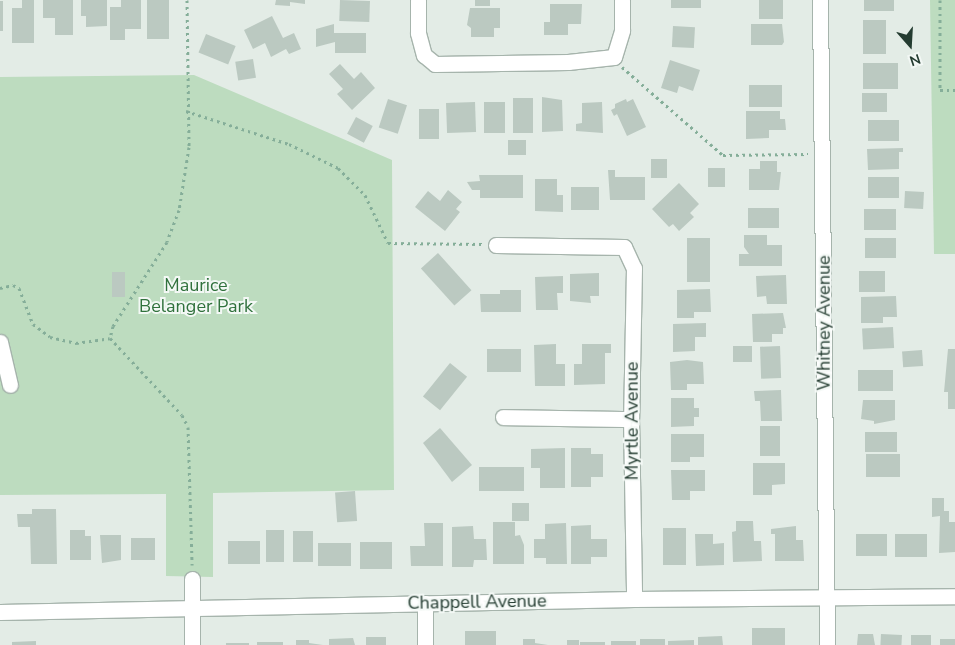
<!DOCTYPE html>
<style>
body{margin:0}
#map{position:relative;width:955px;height:645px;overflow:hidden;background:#e3ece6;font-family:"Nunito Sans",sans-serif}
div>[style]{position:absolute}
.green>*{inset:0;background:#bddcbf}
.building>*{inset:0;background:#bbc9c1;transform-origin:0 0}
.path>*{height:3px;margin-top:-1.5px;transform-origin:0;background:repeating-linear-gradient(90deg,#85ae99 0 2.5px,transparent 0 6.5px)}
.roads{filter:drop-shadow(1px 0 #a6b4ac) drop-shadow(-1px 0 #a6b4ac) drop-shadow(0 1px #a6b4ac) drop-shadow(0 -1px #a6b4ac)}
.minor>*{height:15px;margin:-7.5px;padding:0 7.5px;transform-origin:7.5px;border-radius:7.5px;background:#fff}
span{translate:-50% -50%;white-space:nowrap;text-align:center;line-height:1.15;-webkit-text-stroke:4px #f3f8f5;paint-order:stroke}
.park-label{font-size:18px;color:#30713c}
.street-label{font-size:18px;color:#243c31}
.north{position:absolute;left:885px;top:20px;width:50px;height:50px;-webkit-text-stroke:4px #f3f8f5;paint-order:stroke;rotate:161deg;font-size:14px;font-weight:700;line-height:20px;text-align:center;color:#243c31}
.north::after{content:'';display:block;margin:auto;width:18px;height:22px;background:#243c31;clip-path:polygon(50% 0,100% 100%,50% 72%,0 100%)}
</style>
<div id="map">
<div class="green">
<i style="clip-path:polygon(930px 0,955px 0,955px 254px,934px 254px)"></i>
<i style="clip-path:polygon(194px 75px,392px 160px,394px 490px,213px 493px,213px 577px,166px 576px,166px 494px,0 495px,0 77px)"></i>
</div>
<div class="building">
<i style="clip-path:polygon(22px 0,34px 0,34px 43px,12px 43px,12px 8px,22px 8px)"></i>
<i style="clip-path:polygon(43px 0,73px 0,73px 35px,55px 35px,55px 18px,43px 18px)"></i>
<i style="clip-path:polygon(81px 0,107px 0,107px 26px,86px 27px,86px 16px,81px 16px)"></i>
<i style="clip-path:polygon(121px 0,141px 0,141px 29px,125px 29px,125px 40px,110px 40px,110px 7px,121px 7px)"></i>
<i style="left:147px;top:0;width:22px;height:39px"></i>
<i style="clip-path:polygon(276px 0,305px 0,305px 4px,290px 2px,290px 6px,275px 5px)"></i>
<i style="left:340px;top:0;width:30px;height:21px;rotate:2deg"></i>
<i style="left:475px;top:0;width:15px;height:6px"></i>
<i style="left:671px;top:0;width:30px;height:8px"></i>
<i style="left:759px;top:0;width:24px;height:19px"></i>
<i style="left:864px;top:0;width:30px;height:11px"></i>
<i style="left:0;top:1px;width:3px;height:30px"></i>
<i style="clip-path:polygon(550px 4px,582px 4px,581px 24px,568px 24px,568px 35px,544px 35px,544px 22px,550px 22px)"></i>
<i style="clip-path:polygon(470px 8px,500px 8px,500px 28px,494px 28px,494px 37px,471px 37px,471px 28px,467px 25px)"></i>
<i style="clip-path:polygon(272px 16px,283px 38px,294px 33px,301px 49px,289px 54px,286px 49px,271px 57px,265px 43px,253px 49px,244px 30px)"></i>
<i style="left:863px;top:20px;width:23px;height:34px"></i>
<i style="clip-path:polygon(334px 24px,334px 33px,366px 33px,366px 53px,335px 53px,335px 42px,316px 47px,316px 29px)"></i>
<i style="clip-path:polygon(751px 24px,782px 24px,784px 42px,782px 45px,751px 45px)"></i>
<i style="left:673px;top:26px;width:22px;height:21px;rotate:3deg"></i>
<i style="left:206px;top:34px;width:32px;height:20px;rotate:22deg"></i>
<i style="left:253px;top:59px;width:19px;height:18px;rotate:81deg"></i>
<i style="clip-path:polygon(670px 60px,700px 70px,693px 91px,679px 86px,677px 93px,661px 88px)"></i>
<i style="left:863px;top:63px;width:35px;height:26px"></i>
<i style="clip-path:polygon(340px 64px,354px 79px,361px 72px,375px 88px,352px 110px,337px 94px,343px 89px,329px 74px)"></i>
<i style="left:749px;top:85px;width:33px;height:22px"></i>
<i style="left:862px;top:93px;width:25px;height:19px"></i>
<i style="clip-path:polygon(542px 97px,562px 100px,563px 131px,542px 132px)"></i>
<i style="left:513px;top:98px;width:20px;height:35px"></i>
<i style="left:388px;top:99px;width:20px;height:30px;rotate:18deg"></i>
<i style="clip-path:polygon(626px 99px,627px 102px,633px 99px,646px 127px,627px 136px,617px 114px,614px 116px,611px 110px,615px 108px,615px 104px)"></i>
<i style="left:475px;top:102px;width:30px;height:29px;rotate:88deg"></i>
<i style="left:484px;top:102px;width:21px;height:31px"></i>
<i style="clip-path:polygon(602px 102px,603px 133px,576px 131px,576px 124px,582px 123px,582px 103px)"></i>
<i style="left:419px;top:109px;width:20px;height:30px"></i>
<i style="clip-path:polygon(746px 111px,780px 111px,780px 119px,785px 119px,786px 130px,769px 130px,769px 138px,746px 139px)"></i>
<i style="left:356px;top:117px;width:19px;height:19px;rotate:28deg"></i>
<i style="left:868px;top:120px;width:31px;height:21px"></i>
<i style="left:508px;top:140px;width:18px;height:15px"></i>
<i style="clip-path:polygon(903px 148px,903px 152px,899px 152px,899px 169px,868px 170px,867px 149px)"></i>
<i style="left:651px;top:159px;width:16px;height:19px"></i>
<i style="clip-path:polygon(760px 161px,777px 161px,777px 172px,781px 172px,779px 190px,749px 190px,749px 169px,760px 169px)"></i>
<i style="left:708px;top:168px;width:17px;height:19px"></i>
<i style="clip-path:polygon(608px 170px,615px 170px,615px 177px,645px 177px,645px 200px,610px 200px)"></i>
<i style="clip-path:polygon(479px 175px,523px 175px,523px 198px,480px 198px,480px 190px,472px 190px,467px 182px,480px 181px)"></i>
<i style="left:868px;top:177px;width:31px;height:21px"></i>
<i style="clip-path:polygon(535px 179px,557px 179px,557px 195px,563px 195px,563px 212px,535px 211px)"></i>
<i style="clip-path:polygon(679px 183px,699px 204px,690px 213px,694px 217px,679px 231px,673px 224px,669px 227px,652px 209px)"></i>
<i style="left:571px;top:187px;width:28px;height:23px"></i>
<i style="clip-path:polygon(448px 190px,462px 202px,456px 209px,460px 212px,445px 231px,415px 207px,428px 191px,440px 201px)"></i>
<i style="left:905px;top:191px;width:19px;height:17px;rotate:3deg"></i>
<i style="left:779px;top:208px;width:20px;height:31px;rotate:90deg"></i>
<i style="left:864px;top:209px;width:32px;height:21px"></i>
<i style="clip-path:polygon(744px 235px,767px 235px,767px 245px,782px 245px,782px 266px,739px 266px,739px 254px,749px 254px,744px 247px)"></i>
<i style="left:687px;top:238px;width:23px;height:44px"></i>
<i style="left:865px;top:238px;width:31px;height:20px"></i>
<i style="left:438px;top:253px;width:50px;height:23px;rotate:48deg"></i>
<i style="left:885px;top:271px;width:21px;height:26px;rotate:90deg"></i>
<i style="left:112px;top:272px;width:13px;height:25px"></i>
<i style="clip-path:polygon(599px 273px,599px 296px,590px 296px,591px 303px,570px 301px,570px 274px)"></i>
<i style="clip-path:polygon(786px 275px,787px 304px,767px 304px,766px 296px,757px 297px,756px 276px)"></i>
<i style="clip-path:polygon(563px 276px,563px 293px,557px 293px,558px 310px,536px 310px,535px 277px)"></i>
<i style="clip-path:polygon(710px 289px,711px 312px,694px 312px,694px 318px,677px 318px,677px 290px)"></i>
<i style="clip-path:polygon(500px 290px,521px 290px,521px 312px,481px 312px,480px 294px,500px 294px)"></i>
<i style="clip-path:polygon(896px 296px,897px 317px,883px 317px,883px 323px,861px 323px,861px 297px)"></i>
<i style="clip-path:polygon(783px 313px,786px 328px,783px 328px,783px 334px,772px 334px,772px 342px,753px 342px,752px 314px)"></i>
<i style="clip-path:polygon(706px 323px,706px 337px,695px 337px,695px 351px,673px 352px,673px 324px)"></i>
<i style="left:893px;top:327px;width:21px;height:31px;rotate:87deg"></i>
<i style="clip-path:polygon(556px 344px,556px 364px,565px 364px,565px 386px,535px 386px,534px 345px)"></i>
<i style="clip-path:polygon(582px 344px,611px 344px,611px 353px,605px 353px,605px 384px,574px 385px,574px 364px,582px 364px)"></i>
<i style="left:733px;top:346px;width:19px;height:16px"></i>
<i style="left:780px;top:346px;width:32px;height:20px;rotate:88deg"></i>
<i style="left:487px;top:349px;width:34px;height:23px"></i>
<i style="clip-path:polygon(948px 349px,955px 349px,955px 409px,948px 409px,948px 392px,944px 392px)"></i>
<i style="left:922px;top:350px;width:16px;height:20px;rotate:86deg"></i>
<i style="clip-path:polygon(687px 360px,703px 362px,704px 384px,687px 384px,687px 390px,671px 390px,670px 362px)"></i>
<i style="left:450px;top:363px;width:22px;height:43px;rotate:39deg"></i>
<i style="left:858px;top:370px;width:35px;height:21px"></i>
<i style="clip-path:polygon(781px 390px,782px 421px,761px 421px,760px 401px,755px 401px,754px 391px)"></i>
<i style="clip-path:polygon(671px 398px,694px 398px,694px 408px,699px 408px,699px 417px,694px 417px,694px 426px,671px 427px)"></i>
<i style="clip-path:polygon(863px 400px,895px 400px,895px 420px,874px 424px,874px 421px,861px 419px)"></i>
<i style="left:760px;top:426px;width:20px;height:30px"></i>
<i style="clip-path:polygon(440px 428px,472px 465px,452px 482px,423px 443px)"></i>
<i style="left:865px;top:432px;width:32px;height:20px"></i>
<i style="clip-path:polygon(671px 434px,704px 434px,704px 457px,690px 457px,690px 462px,671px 462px)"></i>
<i style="clip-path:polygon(565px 448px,565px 488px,540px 488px,540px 468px,531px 468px,531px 449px)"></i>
<i style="clip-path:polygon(571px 448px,591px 448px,591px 454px,603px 454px,603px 477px,591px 477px,591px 487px,571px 487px)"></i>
<i style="left:900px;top:454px;width:23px;height:34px;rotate:90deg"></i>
<i style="clip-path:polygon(753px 463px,785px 463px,785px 484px,772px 485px,772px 495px,753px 495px)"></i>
<i style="left:524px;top:467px;width:24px;height:45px;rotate:90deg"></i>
<i style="clip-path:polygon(671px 470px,705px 470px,705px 491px,690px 491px,690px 500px,672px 500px)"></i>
<i style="left:355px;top:491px;width:30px;height:20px;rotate:86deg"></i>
<i style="clip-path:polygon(932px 498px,944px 498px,944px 511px,949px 511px,949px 522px,955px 522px,955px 552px,939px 553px,940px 516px,932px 517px)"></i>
<i style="left:529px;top:503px;width:18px;height:17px;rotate:90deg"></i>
<i style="clip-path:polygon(32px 509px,56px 509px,57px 564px,31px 564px,30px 527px,18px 527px,17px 514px,32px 514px)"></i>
<i style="clip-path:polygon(736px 521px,753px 521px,754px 541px,761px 541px,762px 561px,733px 562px,732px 532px,736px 531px)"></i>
<i style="clip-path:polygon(493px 522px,515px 522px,515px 536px,520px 535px,524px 545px,524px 564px,493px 564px)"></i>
<i style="clip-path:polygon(424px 523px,443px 523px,443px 566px,411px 566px,410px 546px,425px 546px)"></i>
<i style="clip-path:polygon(566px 523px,567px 564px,546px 564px,546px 558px,534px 558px,534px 539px,545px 539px,545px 524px)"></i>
<i style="clip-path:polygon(591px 525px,591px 539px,607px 539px,607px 557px,591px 557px,591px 564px,571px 564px,571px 526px)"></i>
<i style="clip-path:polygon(473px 526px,474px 539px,486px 539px,487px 560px,474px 560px,473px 567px,452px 567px,452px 527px)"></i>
<i style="clip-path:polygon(796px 526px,796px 540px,803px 540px,804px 561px,775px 561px,775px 534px,771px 534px,771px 529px)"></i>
<i style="left:663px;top:528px;width:23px;height:37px"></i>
<i style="clip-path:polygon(70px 530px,85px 530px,85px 536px,91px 536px,91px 560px,70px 560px)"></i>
<i style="left:266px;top:530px;width:18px;height:32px"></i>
<i style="left:293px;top:531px;width:20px;height:31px"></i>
<i style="clip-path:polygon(695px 534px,713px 534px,713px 544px,724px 543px,724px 565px,696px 566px)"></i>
<i style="left:856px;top:534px;width:31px;height:22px"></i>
<i style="left:895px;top:534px;width:32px;height:23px"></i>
<i style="clip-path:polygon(100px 535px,121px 535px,121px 560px,102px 563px)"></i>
<i style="left:131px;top:538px;width:24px;height:22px"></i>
<i style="left:228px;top:541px;width:32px;height:23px"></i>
<i style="left:360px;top:542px;width:32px;height:27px"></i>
<i style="left:318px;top:543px;width:33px;height:23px"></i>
<i style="left:752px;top:628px;width:33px;height:17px"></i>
<i style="left:465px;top:631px;width:31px;height:14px"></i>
<i style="clip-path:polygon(858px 634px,873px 634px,875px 645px,857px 645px)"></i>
<i style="left:881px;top:634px;width:21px;height:11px;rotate:3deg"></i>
<i style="left:911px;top:635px;width:20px;height:10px"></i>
<i style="clip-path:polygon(722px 636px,723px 645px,698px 645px,698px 637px)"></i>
<i style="left:366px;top:637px;width:20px;height:8px"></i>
<i style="clip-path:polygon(353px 638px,355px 645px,329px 645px,329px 639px)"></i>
<i style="clip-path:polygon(523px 639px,535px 639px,535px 643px,548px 645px,523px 645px)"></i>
<i style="left:640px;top:639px;width:25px;height:6px"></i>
<i style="left:940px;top:639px;width:15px;height:6px"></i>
<i style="clip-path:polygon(296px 640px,309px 640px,309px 643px,323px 645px,296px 645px)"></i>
<i style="left:567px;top:640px;width:12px;height:5px"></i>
<i style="clip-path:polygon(694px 640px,694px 645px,668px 645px,668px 641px)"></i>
<i style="clip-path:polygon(36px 641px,36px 645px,12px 645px,12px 642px)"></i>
<i style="left:611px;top:641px;width:25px;height:4px"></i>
<i style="left:257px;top:642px;width:26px;height:3px"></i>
<i style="left:580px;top:642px;width:25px;height:3px"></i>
<i style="left:226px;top:643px;width:23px;height:2px"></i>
</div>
<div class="path">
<i style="left:187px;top:0;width:147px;rotate:89.2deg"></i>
<i style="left:189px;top:147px;width:64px;rotate:99deg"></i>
<i style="left:179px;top:210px;width:34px;rotate:111deg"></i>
<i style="left:167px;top:242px;width:100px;rotate:122.7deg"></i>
<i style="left:113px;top:326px;width:12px;rotate:104deg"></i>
<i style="left:110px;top:338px;width:105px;rotate:46.9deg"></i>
<i style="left:182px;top:415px;width:13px;rotate:63deg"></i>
<i style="left:188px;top:427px;width:138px;rotate:88.3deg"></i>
<i style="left:940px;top:0;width:90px;rotate:90deg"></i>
<i style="left:940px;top:90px;width:15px"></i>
<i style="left:622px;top:67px;width:134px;rotate:41.1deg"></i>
<i style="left:723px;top:155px;width:85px;rotate:-0.7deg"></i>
<i style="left:186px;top:111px;width:108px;rotate:17.8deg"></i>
<i style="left:289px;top:144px;width:55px;rotate:26.1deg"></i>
<i style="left:338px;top:168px;width:38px;rotate:45deg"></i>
<i style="left:365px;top:195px;width:53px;rotate:64.4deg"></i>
<i style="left:388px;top:243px;width:95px;rotate:0.6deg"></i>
<i style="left:0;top:288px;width:13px;rotate:-13deg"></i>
<i style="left:13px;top:285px;width:7px;rotate:27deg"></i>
<i style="left:19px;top:288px;width:39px;rotate:69deg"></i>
<i style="left:33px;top:324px;width:21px;rotate:37deg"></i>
<i style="left:50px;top:337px;width:27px;rotate:13deg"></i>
<i style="left:76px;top:343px;width:34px;rotate:-8deg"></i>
</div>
<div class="roads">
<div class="minor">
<i style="left:418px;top:0;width:33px;rotate:90deg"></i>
<i style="left:418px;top:33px;width:23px;rotate:75deg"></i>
<i style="left:424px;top:55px;width:14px;rotate:39deg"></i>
<i style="left:435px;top:64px;width:133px;rotate:-0.9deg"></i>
<i style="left:568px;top:62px;width:46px;rotate:-6.2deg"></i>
<i style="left:614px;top:57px;width:28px;rotate:-73deg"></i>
<i style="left:622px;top:30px;width:30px;rotate:-90deg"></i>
<i style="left:820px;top:0;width:645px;rotate:89.38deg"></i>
<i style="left:496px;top:245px;width:128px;rotate:0.9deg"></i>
<i style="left:624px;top:247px;width:23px;rotate:65deg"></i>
<i style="left:634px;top:268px;width:151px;rotate:91.1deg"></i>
<i style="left:631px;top:419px;width:180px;rotate:89deg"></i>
<i style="left:0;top:342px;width:44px;rotate:76.9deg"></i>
<i style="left:503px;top:417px;width:128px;rotate:0.9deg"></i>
<i style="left:192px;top:579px;width:66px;rotate:90deg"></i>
<i style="left:425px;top:603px;width:42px;rotate:90deg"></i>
<i style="left:0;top:612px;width:634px;rotate:-1.17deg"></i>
<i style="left:634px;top:599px;width:321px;rotate:-0.5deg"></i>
</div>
</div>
<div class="park-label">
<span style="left:196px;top:296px">Maurice<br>Belanger Park</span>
</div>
<div class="street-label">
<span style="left:824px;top:323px;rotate:-90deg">Whitney Avenue</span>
<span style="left:632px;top:421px;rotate:-90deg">Myrtle Avenue</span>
<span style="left:477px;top:602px;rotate:-1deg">Chappell Avenue</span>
</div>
<div class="north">N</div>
</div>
